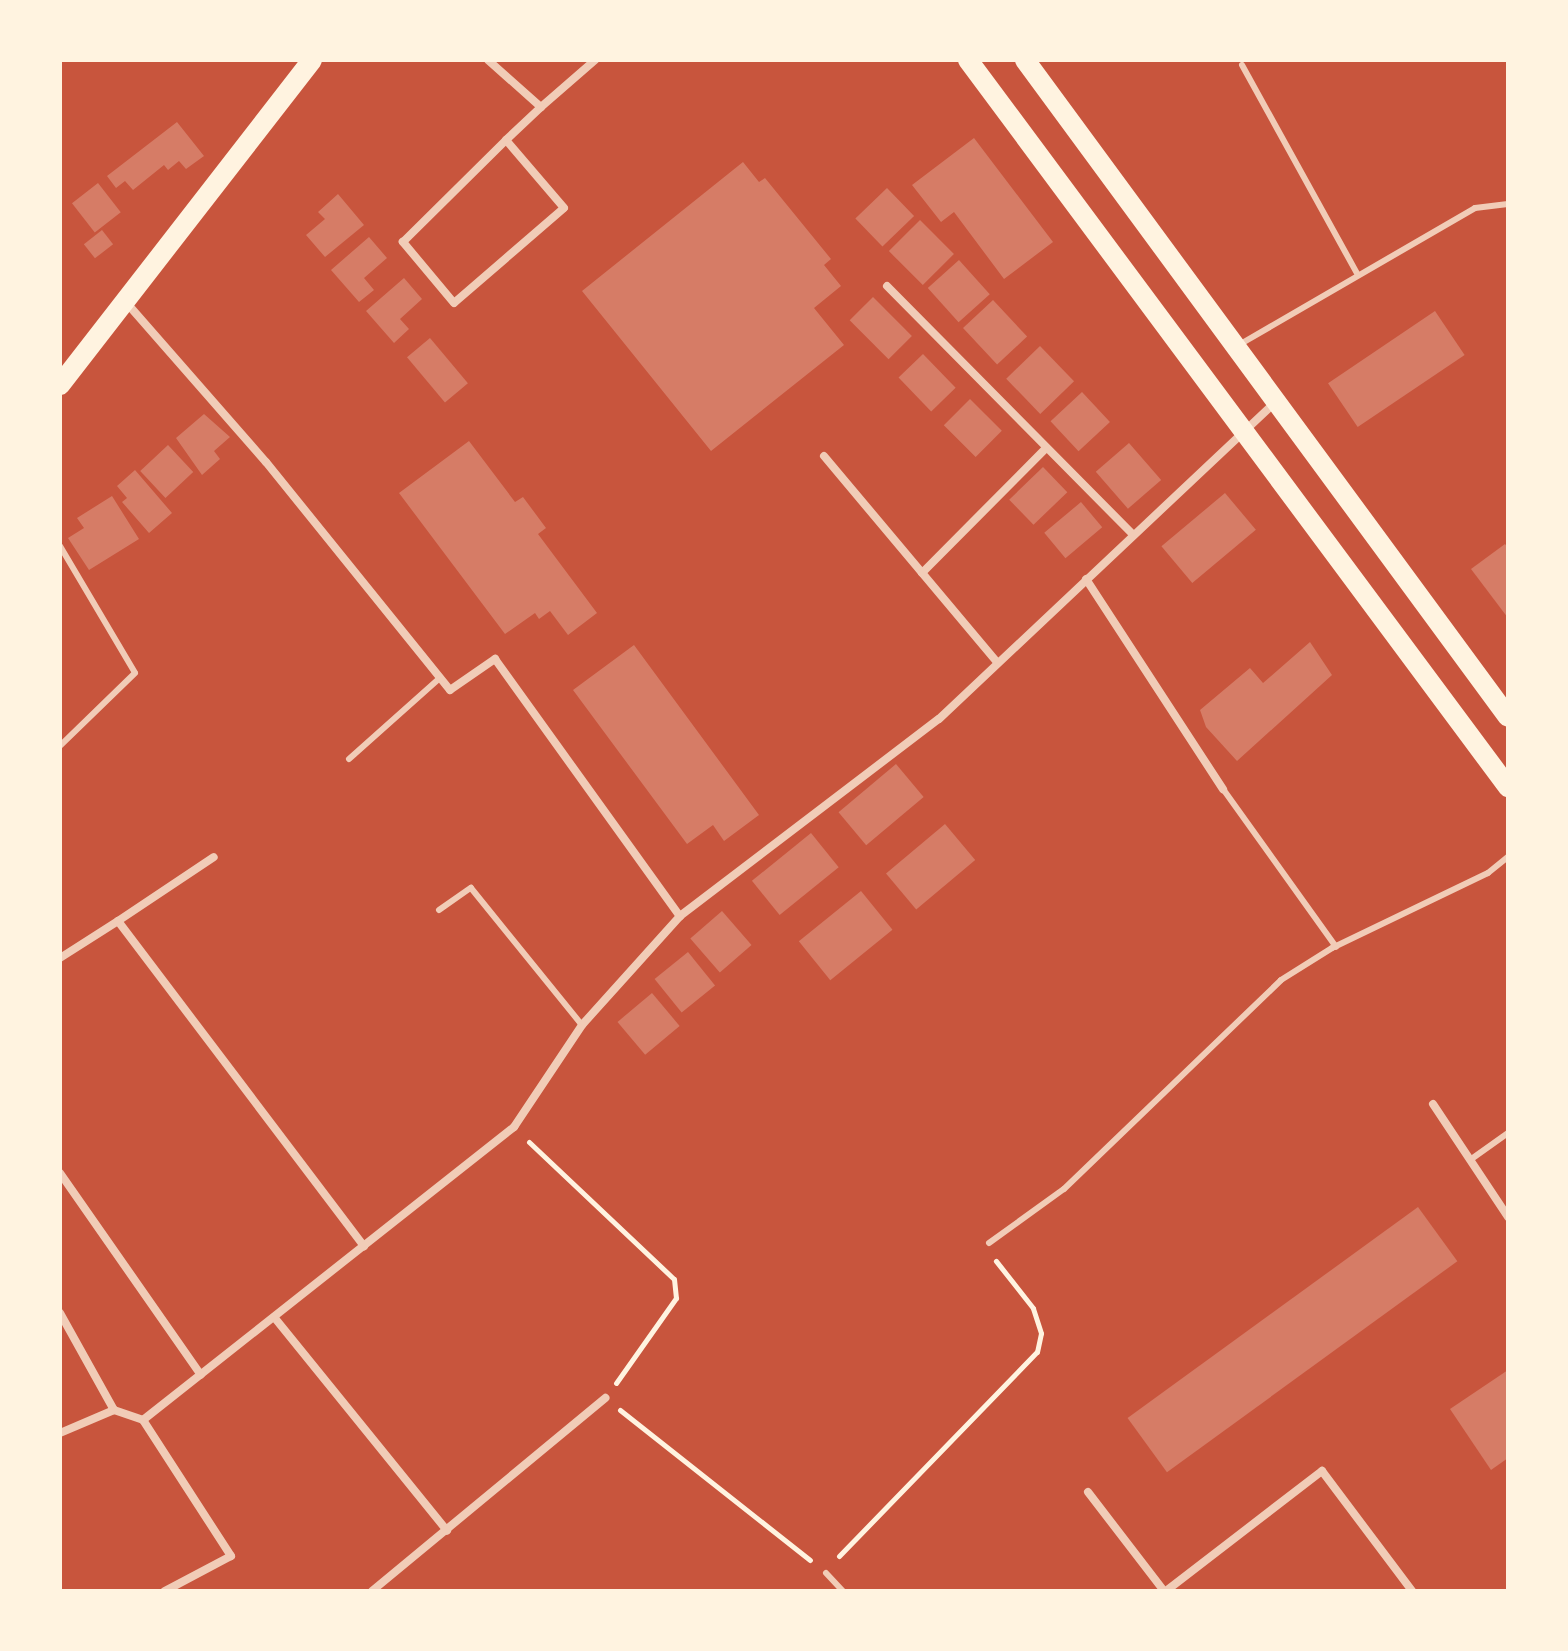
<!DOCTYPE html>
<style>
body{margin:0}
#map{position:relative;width:1568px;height:1651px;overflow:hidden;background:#c8553d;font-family:Montserrat,sans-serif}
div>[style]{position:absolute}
.building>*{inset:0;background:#d67c66;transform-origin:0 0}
.path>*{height:5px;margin:-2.5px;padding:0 2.5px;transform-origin:2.5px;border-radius:2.5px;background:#fff3e0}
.service>*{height:6px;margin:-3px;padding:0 3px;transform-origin:3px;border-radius:3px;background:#f1ccb7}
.minor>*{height:8px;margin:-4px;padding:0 4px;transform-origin:4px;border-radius:4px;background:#f1ccb7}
.primary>*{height:20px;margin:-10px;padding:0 10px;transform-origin:10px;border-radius:10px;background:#fff3e0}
span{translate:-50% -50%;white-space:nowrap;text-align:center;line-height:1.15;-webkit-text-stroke:8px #fff3e0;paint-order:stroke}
.frame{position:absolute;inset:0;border:62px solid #fff3e0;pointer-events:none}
</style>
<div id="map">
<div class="building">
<i style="clip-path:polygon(177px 122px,204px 156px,186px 169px,179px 161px,168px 170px,164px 165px,133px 190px,125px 181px,116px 188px,107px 176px)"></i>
<i style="clip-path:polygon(974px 138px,1053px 242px,1004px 279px,954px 212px,941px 222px,912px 185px)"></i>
<i style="clip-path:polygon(743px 162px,759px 182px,765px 178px,831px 259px,824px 265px,841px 286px,814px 308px,844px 345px,711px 451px,582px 291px)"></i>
<i style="left:98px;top:183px;width:37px;height:33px;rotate:52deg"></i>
<i style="left:887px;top:188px;width:39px;height:44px;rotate:46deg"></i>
<i style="clip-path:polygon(338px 194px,364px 225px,325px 257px,306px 235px,325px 219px,318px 212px)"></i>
<i style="left:920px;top:220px;width:48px;height:44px;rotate:45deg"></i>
<i style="left:102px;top:230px;width:18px;height:23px;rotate:52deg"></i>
<i style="clip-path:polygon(369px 237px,387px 258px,364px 278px,374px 290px,359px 302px,331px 270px)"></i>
<i style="left:959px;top:260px;width:46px;height:42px;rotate:48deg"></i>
<i style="clip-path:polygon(404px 278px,422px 299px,400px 319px,409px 329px,394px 343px,366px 311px)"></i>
<i style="left:873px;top:297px;width:55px;height:33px;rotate:45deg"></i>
<i style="left:993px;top:300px;width:50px;height:41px;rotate:47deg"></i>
<i style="left:1435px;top:311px;width:53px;height:129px;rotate:56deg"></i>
<i style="left:430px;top:338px;width:59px;height:30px;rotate:50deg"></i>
<i style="left:1040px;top:346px;width:49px;height:47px;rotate:46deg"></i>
<i style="left:923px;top:354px;width:47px;height:34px;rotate:46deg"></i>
<i style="left:1082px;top:392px;width:41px;height:43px;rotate:47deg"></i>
<i style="left:970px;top:399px;width:45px;height:37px;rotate:45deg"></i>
<i style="clip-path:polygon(204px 414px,230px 437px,214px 451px,220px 459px,202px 475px,176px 438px)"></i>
<i style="clip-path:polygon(469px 441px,515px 502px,523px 497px,546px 528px,538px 534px,597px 613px,568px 635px,550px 611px,539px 619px,535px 613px,505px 634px,399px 493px)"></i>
<i style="left:1129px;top:443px;width:49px;height:44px;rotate:49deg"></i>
<i style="left:168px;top:445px;width:37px;height:38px;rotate:47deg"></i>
<i style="left:1043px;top:467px;width:35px;height:47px;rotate:46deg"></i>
<i style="clip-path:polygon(135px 470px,172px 513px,149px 533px,122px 502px,127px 498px,117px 486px)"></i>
<i style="left:1225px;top:493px;width:48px;height:83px;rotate:50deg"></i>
<i style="clip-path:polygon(112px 496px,139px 539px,89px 570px,68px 538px,84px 528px,77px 518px)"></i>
<i style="left:1081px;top:502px;width:33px;height:48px;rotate:50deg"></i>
<i style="clip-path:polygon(1505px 544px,1508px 548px,1508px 618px,1471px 569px)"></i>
<i style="clip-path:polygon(1310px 642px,1332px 675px,1237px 761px,1206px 727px,1200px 710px,1250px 668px,1263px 683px)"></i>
<i style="clip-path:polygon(634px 645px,759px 815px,724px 841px,713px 825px,687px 844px,573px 690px)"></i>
<i style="left:896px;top:764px;width:43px;height:75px;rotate:50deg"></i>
<i style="left:945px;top:824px;width:47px;height:77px;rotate:50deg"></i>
<i style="left:811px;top:833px;width:44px;height:76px;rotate:51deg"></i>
<i style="left:861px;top:891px;width:50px;height:80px;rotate:51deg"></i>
<i style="left:722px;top:911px;width:45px;height:42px;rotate:49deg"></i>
<i style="left:688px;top:952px;width:43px;height:43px;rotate:51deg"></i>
<i style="left:652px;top:993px;width:43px;height:45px;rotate:50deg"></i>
<i style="left:1418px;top:1207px;width:67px;height:359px;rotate:54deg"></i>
<i style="clip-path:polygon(1508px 1370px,1508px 1458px,1491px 1470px,1450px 1409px)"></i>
</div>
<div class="path">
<i style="left:529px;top:1142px;width:199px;rotate:43.4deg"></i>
<i style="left:674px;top:1279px;width:19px;rotate:84deg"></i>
<i style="left:676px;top:1298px;width:104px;rotate:125.2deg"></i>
<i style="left:620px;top:1410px;width:242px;rotate:38.3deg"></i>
<i style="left:839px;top:1556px;width:284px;rotate:-45.9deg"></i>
<i style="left:1037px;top:1352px;width:19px;rotate:-78deg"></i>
<i style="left:1041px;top:1333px;width:26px;rotate:-108deg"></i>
<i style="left:1033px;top:1308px;width:60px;rotate:-128.2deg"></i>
</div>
<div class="service">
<i style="left:1242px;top:65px;width:238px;rotate:61.1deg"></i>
<i style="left:1237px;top:346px;width:275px;rotate:-30.1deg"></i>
<i style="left:1475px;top:208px;width:33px;rotate:-7deg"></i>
<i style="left:60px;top:546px;width:147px;rotate:59.4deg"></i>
<i style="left:135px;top:673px;width:105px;rotate:135.8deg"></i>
<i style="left:349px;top:759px;width:122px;rotate:-41.7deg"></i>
<i style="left:1223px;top:789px;width:194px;rotate:54.4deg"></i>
<i style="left:439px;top:910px;width:39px;rotate:-35deg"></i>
<i style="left:471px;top:888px;width:176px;rotate:51deg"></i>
<i style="left:1470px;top:1160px;width:47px;rotate:-35.4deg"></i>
<i style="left:989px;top:1243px;width:92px;rotate:-35.8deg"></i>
<i style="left:1064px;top:1189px;width:301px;rotate:-43.9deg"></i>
<i style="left:1281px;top:980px;width:60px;rotate:-32.1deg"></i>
<i style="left:1332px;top:948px;width:173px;rotate:-25.7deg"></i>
<i style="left:1488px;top:873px;width:26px;rotate:-39deg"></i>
<i style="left:826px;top:1573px;width:25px;rotate:47deg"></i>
</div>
<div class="minor">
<i style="left:488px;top:60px;width:71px;rotate:41.6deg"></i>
<i style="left:541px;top:107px;width:72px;rotate:-41deg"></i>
<i style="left:506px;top:140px;width:89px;rotate:49.5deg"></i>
<i style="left:564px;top:208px;width:145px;rotate:139.2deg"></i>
<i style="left:454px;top:303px;width:80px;rotate:-129.9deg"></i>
<i style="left:403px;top:242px;width:145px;rotate:-44.7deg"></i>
<i style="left:506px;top:140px;width:48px;rotate:-43.3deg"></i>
<i style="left:887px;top:286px;width:350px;rotate:45.3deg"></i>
<i style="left:125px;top:301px;width:214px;rotate:48.8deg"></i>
<i style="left:266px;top:462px;width:293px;rotate:51.1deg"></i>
<i style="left:450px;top:690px;width:55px;rotate:-34.6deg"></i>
<i style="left:495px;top:659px;width:317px;rotate:54.3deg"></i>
<i style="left:824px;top:456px;width:268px;rotate:50deg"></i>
<i style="left:922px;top:573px;width:176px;rotate:-45.2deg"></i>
<i style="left:1086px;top:579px;width:251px;rotate:56.9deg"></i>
<i style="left:118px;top:921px;width:115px;rotate:-33.7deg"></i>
<i style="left:60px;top:958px;width:69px;rotate:-32.5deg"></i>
<i style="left:118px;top:921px;width:408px;rotate:52.9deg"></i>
<i style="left:1433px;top:1104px;width:136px;rotate:56.4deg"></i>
<i style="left:60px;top:1173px;width:246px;rotate:55.1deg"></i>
<i style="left:60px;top:1313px;width:111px;rotate:60.9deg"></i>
<i style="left:114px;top:1410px;width:59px;rotate:156.9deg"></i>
<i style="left:274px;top:1317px;width:275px;rotate:51deg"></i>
<i style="left:114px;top:1410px;width:31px;rotate:19deg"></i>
<i style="left:143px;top:1420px;width:162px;rotate:57.1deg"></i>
<i style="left:231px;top:1556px;width:75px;rotate:152.1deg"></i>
<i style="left:143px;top:1420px;width:473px;rotate:-38.3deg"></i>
<i style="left:514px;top:1127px;width:123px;rotate:-56.3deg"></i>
<i style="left:582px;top:1025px;width:147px;rotate:-48deg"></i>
<i style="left:680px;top:916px;width:325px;rotate:-37.3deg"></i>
<i style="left:939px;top:719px;width:462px;rotate:-43.3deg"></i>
<i style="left:1088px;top:1492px;width:125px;rotate:52.5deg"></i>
<i style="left:372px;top:1591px;width:303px;rotate:-39.6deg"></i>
<i style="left:1166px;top:1591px;width:197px;rotate:-37.6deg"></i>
<i style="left:1322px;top:1471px;width:150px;rotate:53.1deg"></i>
</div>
<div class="primary">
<i style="left:968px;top:60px;width:906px;rotate:53.4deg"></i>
<i style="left:1025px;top:60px;width:815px;rotate:53.68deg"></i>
<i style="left:60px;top:385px;width:411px;rotate:-52.2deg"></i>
</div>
<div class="frame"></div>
</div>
